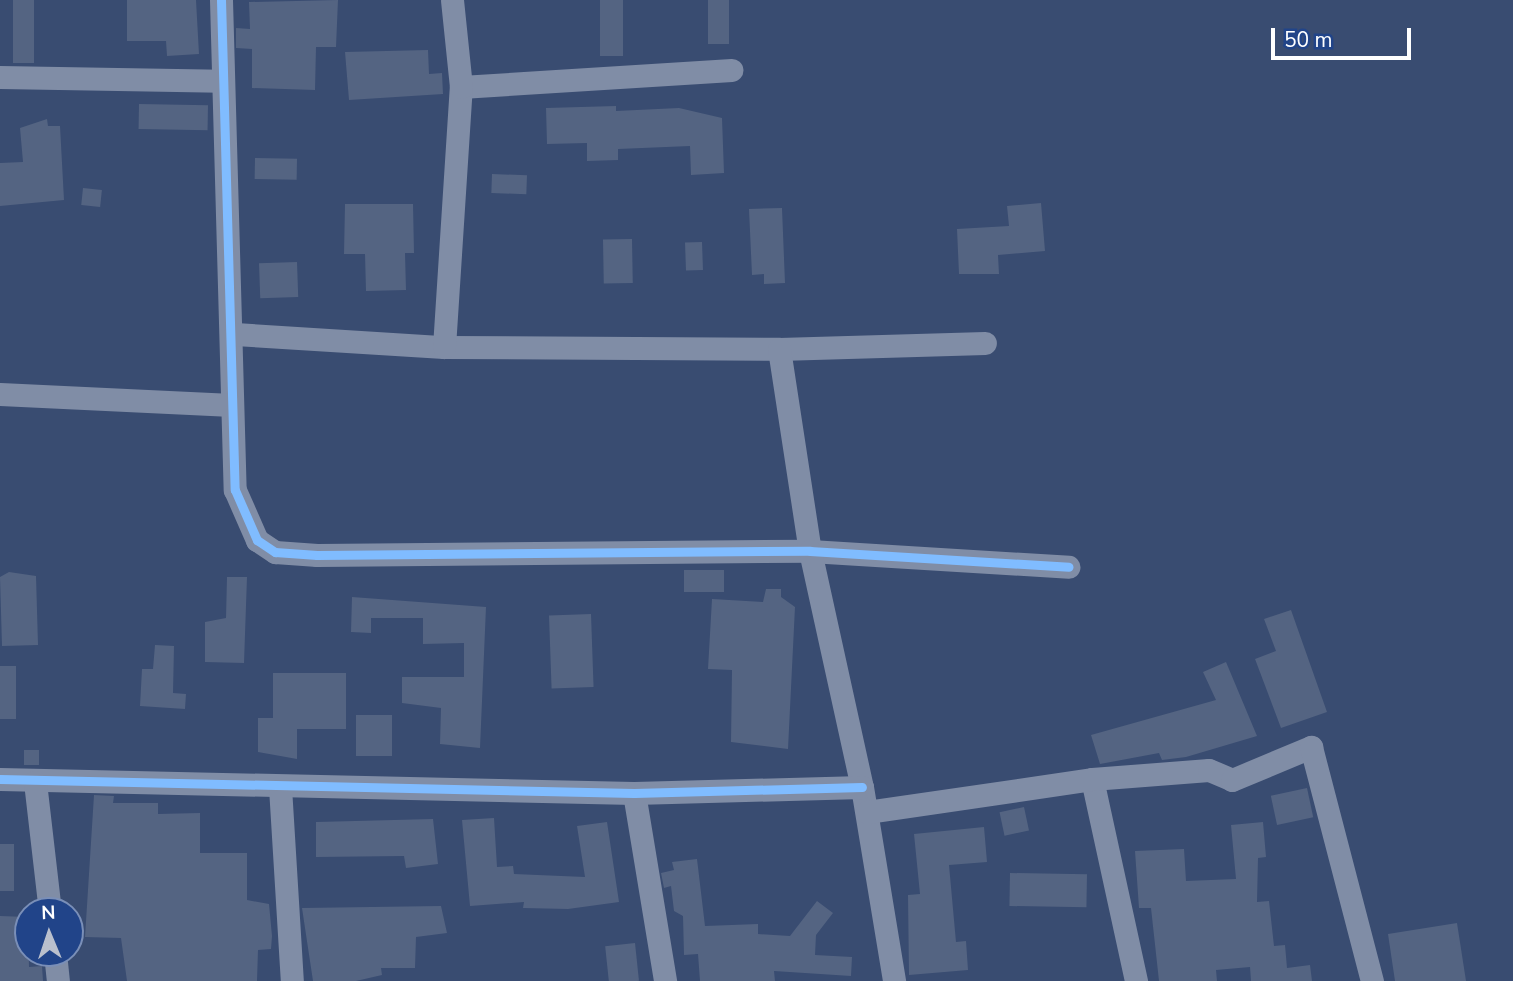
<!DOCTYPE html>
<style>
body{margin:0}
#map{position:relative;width:1513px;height:981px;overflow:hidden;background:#394c71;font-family:"Nunito Sans",sans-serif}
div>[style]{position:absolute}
.building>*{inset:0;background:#546482;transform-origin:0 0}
.minor>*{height:23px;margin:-11.5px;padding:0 11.5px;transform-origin:11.5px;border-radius:11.5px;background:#808da6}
.cycleway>*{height:9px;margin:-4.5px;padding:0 4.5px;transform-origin:4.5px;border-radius:4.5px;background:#80bcff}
span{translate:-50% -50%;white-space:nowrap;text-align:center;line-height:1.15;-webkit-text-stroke:7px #214489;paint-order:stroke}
.north{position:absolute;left:14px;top:897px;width:70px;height:70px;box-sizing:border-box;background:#214489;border:2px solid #7a8fb8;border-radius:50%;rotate:358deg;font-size:19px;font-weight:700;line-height:28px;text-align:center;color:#fff}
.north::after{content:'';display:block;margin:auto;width:24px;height:32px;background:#bac0cd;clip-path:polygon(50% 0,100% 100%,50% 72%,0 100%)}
.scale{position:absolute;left:1271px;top:28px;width:140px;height:32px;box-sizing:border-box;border:4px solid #fff;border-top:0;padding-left:9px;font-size:21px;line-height:24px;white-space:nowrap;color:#fff;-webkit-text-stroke:5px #214489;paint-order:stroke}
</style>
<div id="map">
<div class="building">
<i style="left:13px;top:0;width:21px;height:63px"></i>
<i style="clip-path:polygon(127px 0,196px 0,199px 54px,167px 56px,166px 41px,127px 41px)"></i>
<i style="clip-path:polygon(338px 0,336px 47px,316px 47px,315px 90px,252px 88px,252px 49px,236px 48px,236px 28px,250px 29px,249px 2px)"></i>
<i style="left:600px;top:0;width:23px;height:56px"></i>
<i style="left:708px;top:0;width:21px;height:44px"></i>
<i style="clip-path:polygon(428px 50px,429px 74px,442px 73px,443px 94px,349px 100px,345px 52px)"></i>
<i style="left:139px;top:104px;width:69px;height:25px;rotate:1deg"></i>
<i style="clip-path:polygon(616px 106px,616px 111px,679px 108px,722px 118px,724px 173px,691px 175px,690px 146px,618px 149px,618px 160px,587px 161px,587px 143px,547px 144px,546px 108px)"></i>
<i style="clip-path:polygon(47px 119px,48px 126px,60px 126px,64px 200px,0 206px,0 163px,23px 162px,20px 128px)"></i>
<i style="left:255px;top:158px;width:42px;height:21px;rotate:1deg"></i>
<i style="left:492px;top:174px;width:35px;height:19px;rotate:2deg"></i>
<i style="left:83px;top:188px;width:19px;height:17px;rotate:6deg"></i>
<i style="clip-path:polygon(1041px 203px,1045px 251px,998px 255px,999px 274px,959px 274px,957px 229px,1009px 226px,1007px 206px)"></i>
<i style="clip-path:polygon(345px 204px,413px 204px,414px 253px,405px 253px,406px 290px,366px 291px,365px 254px,344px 254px)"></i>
<i style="clip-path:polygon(782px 208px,785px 283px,764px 284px,764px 274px,752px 275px,749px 209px)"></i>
<i style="left:632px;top:239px;width:44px;height:29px;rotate:89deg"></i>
<i style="left:702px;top:242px;width:28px;height:17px;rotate:88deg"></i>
<i style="left:297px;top:262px;width:35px;height:38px;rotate:88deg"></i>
<i style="left:724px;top:570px;width:22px;height:40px;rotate:90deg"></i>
<i style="clip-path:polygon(9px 572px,36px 576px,38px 645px,2px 646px,0 577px)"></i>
<i style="clip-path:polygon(227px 577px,247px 577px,244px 663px,205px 662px,205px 622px,226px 618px)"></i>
<i style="clip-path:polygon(766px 589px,781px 589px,781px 597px,795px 607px,788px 749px,731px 742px,732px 670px,708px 669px,712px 599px,763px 602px)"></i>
<i style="clip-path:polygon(352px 597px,486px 607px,480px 748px,440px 744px,441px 708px,402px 703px,402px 677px,464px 677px,464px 643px,423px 644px,423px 618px,371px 618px,371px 633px,351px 632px)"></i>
<i style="clip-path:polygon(1291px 610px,1327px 712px,1281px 728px,1255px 659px,1276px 651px,1264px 619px)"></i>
<i style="left:591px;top:614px;width:73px;height:42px;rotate:88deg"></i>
<i style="clip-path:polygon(155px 645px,174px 646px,173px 693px,186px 694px,185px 709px,140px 706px,142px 669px,153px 669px)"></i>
<i style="clip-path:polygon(1226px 662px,1257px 736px,1186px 757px,1162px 760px,1159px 753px,1100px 764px,1091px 735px,1216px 700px,1203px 672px)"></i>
<i style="left:0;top:666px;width:16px;height:53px"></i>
<i style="clip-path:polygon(273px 673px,346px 673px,346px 729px,297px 729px,297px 759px,258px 752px,258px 718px,273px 718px)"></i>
<i style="left:356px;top:715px;width:36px;height:41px"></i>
<i style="left:24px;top:750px;width:15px;height:15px"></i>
<i style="left:1307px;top:788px;width:30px;height:37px;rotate:78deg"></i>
<i style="clip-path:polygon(94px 795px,114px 796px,113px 803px,158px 803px,158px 814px,200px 813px,200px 853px,247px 853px,247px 900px,269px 904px,272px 936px,271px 949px,258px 950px,257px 981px,127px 981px,121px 938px,85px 937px)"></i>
<i style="left:1024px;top:807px;width:24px;height:25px;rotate:78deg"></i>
<i style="clip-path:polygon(494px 818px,497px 867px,513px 866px,514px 874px,585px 877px,577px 826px,607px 822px,619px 902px,568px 909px,523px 908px,524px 902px,470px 906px,462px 820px)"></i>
<i style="clip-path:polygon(433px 819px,438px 864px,406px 868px,404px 856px,316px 857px,316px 822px)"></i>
<i style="clip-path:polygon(1263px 822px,1266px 857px,1258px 858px,1257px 902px,1269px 901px,1274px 946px,1285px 945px,1287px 968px,1310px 965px,1312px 981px,1251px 981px,1250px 967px,1216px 970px,1217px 981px,1159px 981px,1151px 908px,1139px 908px,1135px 851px,1184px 849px,1186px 881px,1236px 879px,1231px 825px)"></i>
<i style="clip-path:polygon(984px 827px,987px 862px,949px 865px,956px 942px,966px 941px,968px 970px,909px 975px,908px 895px,920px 894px,914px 834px)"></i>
<i style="left:0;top:844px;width:14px;height:47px"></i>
<i style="clip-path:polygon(697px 859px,705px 926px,758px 924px,758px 934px,790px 936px,817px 901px,833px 913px,816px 935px,815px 955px,852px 957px,851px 976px,774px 971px,775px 981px,700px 981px,698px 954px,684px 955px,683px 916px,674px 911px,671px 886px,664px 888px,661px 873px,674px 870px,672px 862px)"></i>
<i style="left:1010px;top:873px;width:77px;height:33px;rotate:1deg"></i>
<i style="clip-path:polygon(441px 906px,447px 933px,416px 937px,415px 968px,381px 968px,382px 975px,356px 981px,313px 981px,302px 908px)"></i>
<i style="clip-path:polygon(0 916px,28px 917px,29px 967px,42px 966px,43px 981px,0 981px)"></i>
<i style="clip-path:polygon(1457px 923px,1466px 981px,1395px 981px,1388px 934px)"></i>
<i style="left:635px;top:943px;width:38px;height:30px;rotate:84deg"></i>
</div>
<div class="minor">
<i style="left:221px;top:0;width:490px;rotate:88.4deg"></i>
<i style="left:235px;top:490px;width:55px;rotate:66.3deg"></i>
<i style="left:257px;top:540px;width:22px;rotate:34deg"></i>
<i style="left:275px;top:552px;width:42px;rotate:4.1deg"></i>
<i style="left:317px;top:555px;width:493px;rotate:-0.5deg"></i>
<i style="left:810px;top:551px;width:259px;rotate:3.5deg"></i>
<i style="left:0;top:77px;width:220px;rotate:1deg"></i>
<i style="left:461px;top:87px;width:271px;rotate:-3.6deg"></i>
<i style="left:235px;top:334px;width:209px;rotate:3.6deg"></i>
<i style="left:444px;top:347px;width:335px;rotate:0.3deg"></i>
<i style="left:779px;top:349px;width:206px;rotate:-1.7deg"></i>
<i style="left:444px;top:347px;width:261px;rotate:-86.3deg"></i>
<i style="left:461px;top:87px;width:87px;rotate:-95.9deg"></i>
<i style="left:779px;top:349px;width:204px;rotate:81.3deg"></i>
<i style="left:810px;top:551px;width:242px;rotate:77.6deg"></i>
<i style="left:862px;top:787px;width:197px;rotate:80.6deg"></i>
<i style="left:0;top:394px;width:232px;rotate:2.7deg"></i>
<i style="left:0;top:779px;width:634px;rotate:1.27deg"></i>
<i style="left:634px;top:793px;width:228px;rotate:-1.5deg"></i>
<i style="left:1092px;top:779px;width:207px;rotate:77.7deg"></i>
<i style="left:35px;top:782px;width:130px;rotate:83.4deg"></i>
<i style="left:280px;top:787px;width:194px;rotate:86.5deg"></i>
<i style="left:634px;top:793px;width:191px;rotate:80.6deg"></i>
<i style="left:867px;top:812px;width:227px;rotate:-8.3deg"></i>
<i style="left:1092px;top:779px;width:117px;rotate:-4.4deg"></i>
<i style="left:1209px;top:770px;width:25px;rotate:23deg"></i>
<i style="left:1232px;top:780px;width:86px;rotate:-22.7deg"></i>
<i style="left:1311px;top:747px;width:242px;rotate:75.4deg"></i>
<i style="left:55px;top:953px;width:28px;rotate:84deg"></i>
</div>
<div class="cycleway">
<i style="left:221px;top:0;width:490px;rotate:88.4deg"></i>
<i style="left:235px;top:490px;width:55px;rotate:66.3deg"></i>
<i style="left:257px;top:540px;width:22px;rotate:34deg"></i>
<i style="left:275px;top:552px;width:42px;rotate:4.1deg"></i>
<i style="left:317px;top:555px;width:493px;rotate:-0.5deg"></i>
<i style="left:810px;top:551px;width:259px;rotate:3.5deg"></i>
<i style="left:0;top:779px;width:634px;rotate:1.27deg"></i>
<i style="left:634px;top:793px;width:228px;rotate:-1.5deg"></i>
</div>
<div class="north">N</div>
<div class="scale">50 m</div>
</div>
